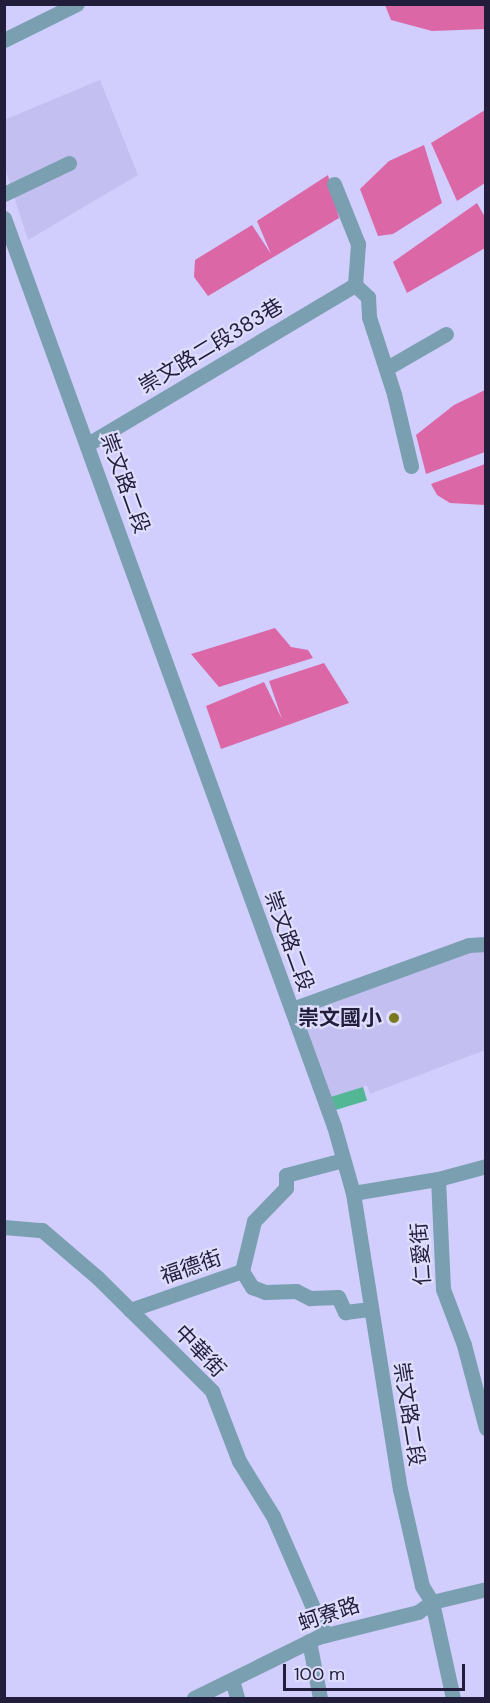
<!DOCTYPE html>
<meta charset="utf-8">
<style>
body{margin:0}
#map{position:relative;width:490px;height:1703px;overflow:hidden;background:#d1cefd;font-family:"DM Sans","Noto Sans TC",sans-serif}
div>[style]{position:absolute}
.built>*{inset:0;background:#c3bff1}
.water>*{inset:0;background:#dc67a7}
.building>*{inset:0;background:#53b694;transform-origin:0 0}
.minor>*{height:15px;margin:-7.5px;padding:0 7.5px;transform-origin:7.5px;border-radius:7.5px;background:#7a9fb0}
.dots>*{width:16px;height:16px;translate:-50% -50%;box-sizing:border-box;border:3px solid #dfddfd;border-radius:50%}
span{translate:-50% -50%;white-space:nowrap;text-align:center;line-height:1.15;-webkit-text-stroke:4.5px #dfddfd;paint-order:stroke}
.street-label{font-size:21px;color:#211d3a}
.poi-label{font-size:21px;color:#211d3a;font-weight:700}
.right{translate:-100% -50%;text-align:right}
.frame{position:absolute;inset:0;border:6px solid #211d3a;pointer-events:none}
.scale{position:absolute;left:283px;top:1664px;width:182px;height:27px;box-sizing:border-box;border:3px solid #211d3a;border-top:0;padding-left:8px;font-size:18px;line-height:21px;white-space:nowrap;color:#211d3a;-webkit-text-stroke:4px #dfddfd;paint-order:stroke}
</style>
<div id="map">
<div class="built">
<i style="clip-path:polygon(100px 80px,138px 175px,28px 240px,5px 168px,4px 120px)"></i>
<i style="clip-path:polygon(469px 947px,472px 952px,485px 948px,485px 1050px,370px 1094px,367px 1085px,332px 1099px,299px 1011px)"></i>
</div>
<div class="water">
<i style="clip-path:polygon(385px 5px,485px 5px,485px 29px,432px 31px,391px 20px)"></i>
<i style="clip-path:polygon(485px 110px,485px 183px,457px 201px,431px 143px)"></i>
<i style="clip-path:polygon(424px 145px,442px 203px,393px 234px,378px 236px,360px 189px,389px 161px)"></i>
<i style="clip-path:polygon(328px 175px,339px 218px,208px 296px,194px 277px,195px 260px,252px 225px,271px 254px,257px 221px)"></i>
<i style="clip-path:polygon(477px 203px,485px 217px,485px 248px,407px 293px,393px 262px)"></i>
<i style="clip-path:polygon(485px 390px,485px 452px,426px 474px,416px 435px,454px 405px)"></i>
<i style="clip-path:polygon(485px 464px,485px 505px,450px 503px,437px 495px,431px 484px)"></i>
<i style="clip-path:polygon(275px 628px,291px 647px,308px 650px,313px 658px,219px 687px,191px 654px)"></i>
<i style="clip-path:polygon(324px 663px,349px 703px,221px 749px,206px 706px,264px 682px,282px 719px,269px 681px)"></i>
</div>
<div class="building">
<i style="left:363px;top:1087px;width:14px;height:33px;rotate:73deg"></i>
</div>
<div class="minor">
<i style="left:4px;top:40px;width:81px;rotate:-26.3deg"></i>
<i style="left:334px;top:184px;width:65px;rotate:68.2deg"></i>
<i style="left:358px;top:244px;width:41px;rotate:94.2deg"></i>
<i style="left:355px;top:285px;width:18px;rotate:43deg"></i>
<i style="left:368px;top:297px;width:20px;rotate:87deg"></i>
<i style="left:369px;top:317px;width:81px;rotate:72deg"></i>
<i style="left:394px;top:394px;width:74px;rotate:76.7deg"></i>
<i style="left:4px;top:194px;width:72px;rotate:-25.5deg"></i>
<i style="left:4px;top:218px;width:966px;rotate:70.03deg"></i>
<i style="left:334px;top:1126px;width:70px;rotate:74.2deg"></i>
<i style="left:353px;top:1193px;width:300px;rotate:81deg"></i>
<i style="left:400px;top:1489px;width:99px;rotate:77.2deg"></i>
<i style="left:422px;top:1586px;width:19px;rotate:58deg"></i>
<i style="left:432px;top:1602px;width:98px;rotate:77.7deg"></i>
<i style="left:387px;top:368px;width:68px;rotate:-30deg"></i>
<i style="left:88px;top:444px;width:311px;rotate:-30.8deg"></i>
<i style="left:292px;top:1009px;width:188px;rotate:-19.9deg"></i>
<i style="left:469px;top:945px;width:17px;rotate:-3deg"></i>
<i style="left:438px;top:1179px;width:110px;rotate:87.4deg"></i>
<i style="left:443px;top:1289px;width:60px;rotate:69.4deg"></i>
<i style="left:464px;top:1345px;width:86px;rotate:75.2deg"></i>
<i style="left:353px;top:1193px;width:86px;rotate:-9.4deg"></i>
<i style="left:438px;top:1179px;width:50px;rotate:-15.2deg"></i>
<i style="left:4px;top:1227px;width:38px;rotate:5deg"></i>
<i style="left:42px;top:1230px;width:74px;rotate:40.6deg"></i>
<i style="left:98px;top:1278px;width:161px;rotate:44.7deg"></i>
<i style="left:212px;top:1391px;width:75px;rotate:68.9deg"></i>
<i style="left:239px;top:1461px;width:65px;rotate:58.3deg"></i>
<i style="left:273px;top:1516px;width:130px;rotate:66.4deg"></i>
<i style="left:242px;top:1271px;width:19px;rotate:58deg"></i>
<i style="left:252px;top:1287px;width:14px;rotate:21deg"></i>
<i style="left:265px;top:1292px;width:31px;rotate:-2deg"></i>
<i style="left:296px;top:1291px;width:16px;rotate:27deg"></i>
<i style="left:310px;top:1298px;width:28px;rotate:-2deg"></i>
<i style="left:338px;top:1297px;width:17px;rotate:65deg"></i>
<i style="left:345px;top:1312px;width:26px;rotate:-7deg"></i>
<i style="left:130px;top:1310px;width:119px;rotate:-19.2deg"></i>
<i style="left:242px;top:1271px;width:51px;rotate:-76.5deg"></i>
<i style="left:254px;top:1221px;width:46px;rotate:-45.9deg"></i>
<i style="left:286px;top:1188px;width:13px;rotate:-90deg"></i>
<i style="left:286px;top:1175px;width:59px;rotate:-14.7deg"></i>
<i style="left:309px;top:1641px;width:58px;rotate:79.1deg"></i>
<i style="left:232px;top:1680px;width:19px;rotate:74deg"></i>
<i style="left:194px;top:1698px;width:138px;rotate:-26.2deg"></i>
<i style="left:318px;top:1637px;width:103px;rotate:-14deg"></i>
<i style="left:418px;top:1612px;width:17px;rotate:-36deg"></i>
<i style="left:432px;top:1602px;width:56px;rotate:-13.5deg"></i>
</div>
<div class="dots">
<i style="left:394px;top:1018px;background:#7b7920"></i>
</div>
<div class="street-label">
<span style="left:211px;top:346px;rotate:-31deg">崇文路二段383巷</span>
<span style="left:125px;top:483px;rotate:70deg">崇文路二段</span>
<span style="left:289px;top:941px;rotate:70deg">崇文路二段</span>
<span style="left:421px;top:1254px;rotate:-94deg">仁愛街</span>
<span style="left:191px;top:1267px;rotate:-19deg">福德街</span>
<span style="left:200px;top:1351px;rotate:46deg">中華街</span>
<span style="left:409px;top:1414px;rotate:81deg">崇文路二段</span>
<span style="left:329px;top:1614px;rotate:-19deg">蚵寮路</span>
</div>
<div class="poi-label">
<span class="right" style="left:382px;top:1018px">崇文國小</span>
</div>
<div class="frame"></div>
<div class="scale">100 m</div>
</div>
